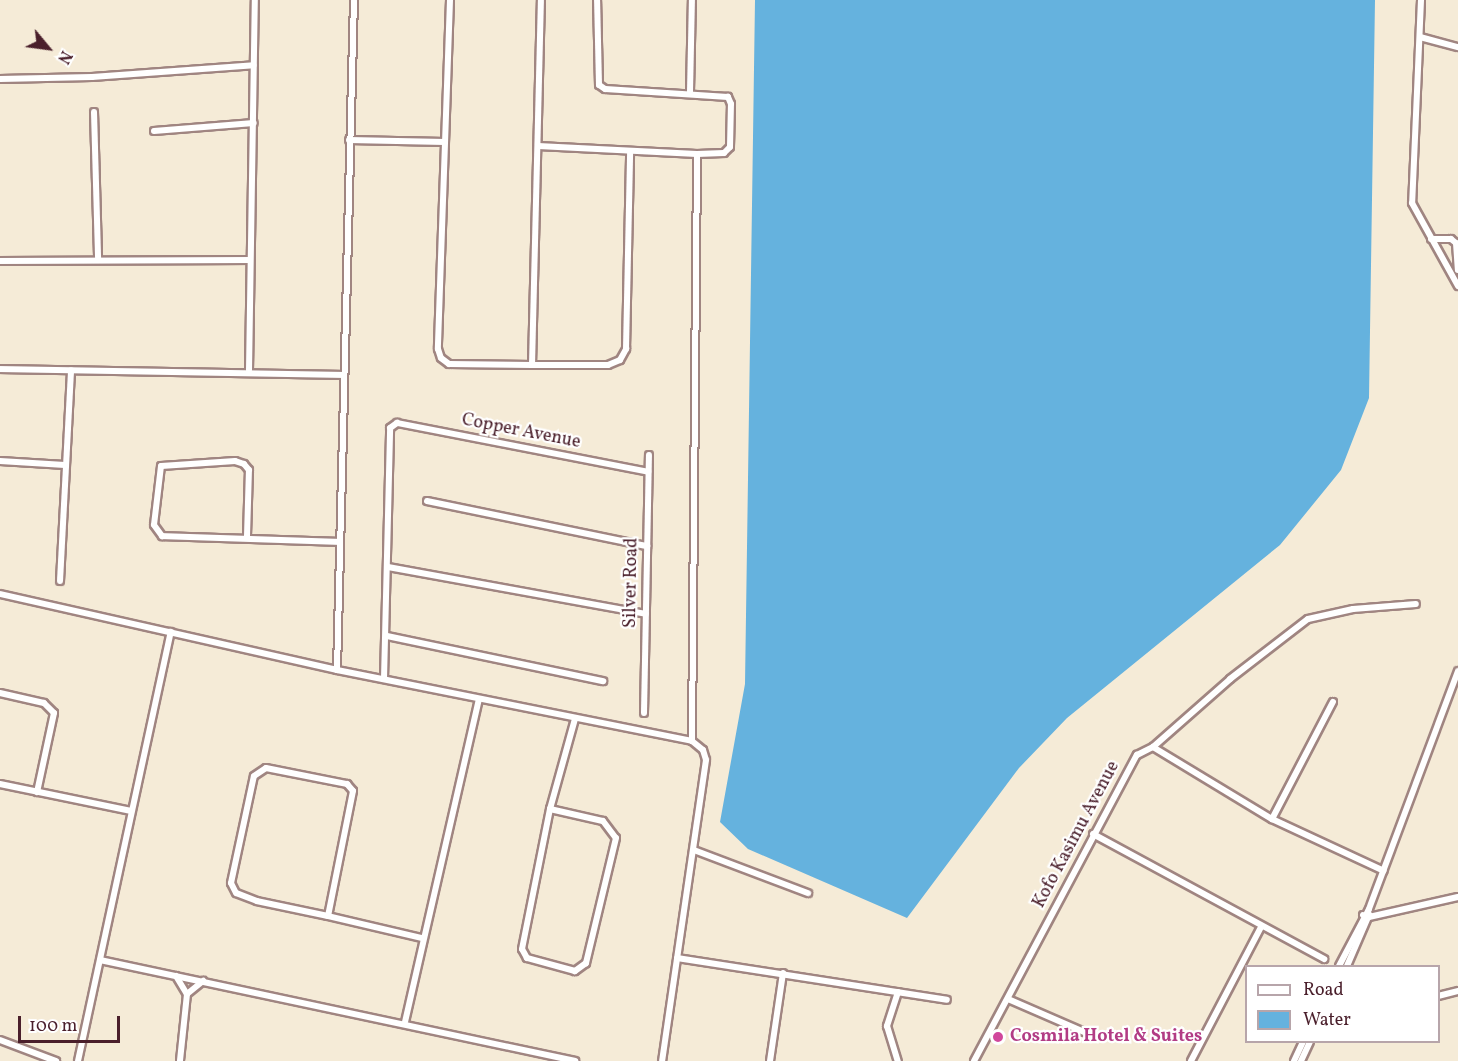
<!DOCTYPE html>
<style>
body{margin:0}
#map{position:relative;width:1458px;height:1061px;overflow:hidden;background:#f5ebd7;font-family:Vollkorn,serif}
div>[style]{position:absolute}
.water>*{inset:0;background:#65b2de}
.roads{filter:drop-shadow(2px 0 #a08581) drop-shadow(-2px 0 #a08581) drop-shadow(0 2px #a08581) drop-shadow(0 -2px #a08581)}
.street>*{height:6px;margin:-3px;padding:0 3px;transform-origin:3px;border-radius:3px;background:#fff}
.dots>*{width:16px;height:16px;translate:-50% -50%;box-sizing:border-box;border:3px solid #fff;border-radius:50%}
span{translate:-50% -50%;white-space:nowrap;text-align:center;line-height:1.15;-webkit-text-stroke:4.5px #fff;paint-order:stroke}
.street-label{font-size:18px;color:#4a1f2b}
.hotel-label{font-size:18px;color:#b23c85;font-weight:700}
.left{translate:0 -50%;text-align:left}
.legend{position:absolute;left:1245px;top:965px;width:195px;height:78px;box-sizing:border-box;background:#fff;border:2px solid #b7a5aa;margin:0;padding:8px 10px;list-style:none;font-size:18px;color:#4a1f2b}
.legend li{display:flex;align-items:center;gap:12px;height:30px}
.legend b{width:30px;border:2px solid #b7a5aa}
.north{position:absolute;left:18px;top:18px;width:60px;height:60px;-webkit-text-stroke:4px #fff;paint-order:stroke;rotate:119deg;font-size:16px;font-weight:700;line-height:24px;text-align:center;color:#4a1f2b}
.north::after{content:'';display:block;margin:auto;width:21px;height:27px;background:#4a1f2b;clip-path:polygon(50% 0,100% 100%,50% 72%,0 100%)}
.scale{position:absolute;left:18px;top:1016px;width:102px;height:27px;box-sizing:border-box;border:3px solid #4a1f2b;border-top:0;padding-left:8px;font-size:18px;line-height:21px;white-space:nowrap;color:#4a1f2b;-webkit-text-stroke:4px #fff;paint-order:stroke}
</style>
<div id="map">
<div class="water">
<i style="clip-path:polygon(755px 0,1375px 0,1369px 398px,1341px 470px,1280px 545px,1067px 718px,1019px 768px,907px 918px,748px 849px,720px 822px,745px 684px)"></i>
</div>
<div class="roads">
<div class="street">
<i style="left:450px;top:0;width:349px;rotate:92deg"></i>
<i style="left:438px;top:349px;width:9px;rotate:72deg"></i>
<i style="left:441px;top:358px;width:10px;rotate:37deg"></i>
<i style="left:449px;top:364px;width:83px;rotate:0.7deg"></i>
<i style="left:532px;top:365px;width:76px"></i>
<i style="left:608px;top:365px;width:13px;rotate:-23deg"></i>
<i style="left:620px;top:360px;width:13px;rotate:-61deg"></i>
<i style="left:626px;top:349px;width:198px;rotate:-88.8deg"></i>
<i style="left:1421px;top:0;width:203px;rotate:92.5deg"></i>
<i style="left:1412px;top:203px;width:95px;rotate:61deg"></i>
<i style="left:1420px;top:37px;width:39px;rotate:15deg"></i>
<i style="left:0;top:79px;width:92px;rotate:-1.2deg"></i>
<i style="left:92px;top:77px;width:162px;rotate:-4.2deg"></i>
<i style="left:690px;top:92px;width:92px;rotate:-88.8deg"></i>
<i style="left:94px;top:112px;width:146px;rotate:88.4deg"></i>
<i style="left:154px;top:131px;width:100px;rotate:-4.6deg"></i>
<i style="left:349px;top:140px;width:96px;rotate:1.2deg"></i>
<i style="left:538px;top:146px;width:159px;rotate:2.9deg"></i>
<i style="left:697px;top:154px;width:27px;rotate:-2deg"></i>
<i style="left:724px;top:153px;width:8px;rotate:-45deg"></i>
<i style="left:730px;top:147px;width:43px;rotate:-88.7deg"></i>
<i style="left:731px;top:104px;width:8px;rotate:-113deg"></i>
<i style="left:728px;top:97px;width:123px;rotate:-176.3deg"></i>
<i style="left:605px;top:89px;width:7px;rotate:-146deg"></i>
<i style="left:599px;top:85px;width:85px;rotate:-91.3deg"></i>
<i style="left:1431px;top:239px;width:20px"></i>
<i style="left:1451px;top:239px;width:6px;rotate:39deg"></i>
<i style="left:1456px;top:243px;width:27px;rotate:86deg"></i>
<i style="left:0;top:261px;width:250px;rotate:-0.2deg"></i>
<i style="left:532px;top:365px;width:365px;rotate:-88.6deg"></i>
<i style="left:0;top:369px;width:343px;rotate:1deg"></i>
<i style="left:249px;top:370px;width:370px;rotate:-89.1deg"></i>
<i style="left:0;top:461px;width:65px;rotate:3.5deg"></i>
<i style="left:427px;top:501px;width:225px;rotate:11.6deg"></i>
<i style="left:247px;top:536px;width:66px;rotate:-88.3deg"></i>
<i style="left:249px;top:470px;width:8px;rotate:-130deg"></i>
<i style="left:244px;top:464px;width:9px;rotate:-162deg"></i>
<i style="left:235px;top:461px;width:74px;rotate:176.1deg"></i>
<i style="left:161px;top:466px;width:59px;rotate:96.8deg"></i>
<i style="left:154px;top:525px;width:14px;rotate:54deg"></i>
<i style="left:162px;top:536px;width:177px;rotate:1.9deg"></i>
<i style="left:388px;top:567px;width:262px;rotate:10.3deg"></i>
<i style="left:60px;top:581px;width:211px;rotate:-87deg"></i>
<i style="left:0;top:594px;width:345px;rotate:12.7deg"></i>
<i style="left:337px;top:670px;width:362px;rotate:11.3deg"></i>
<i style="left:692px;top:741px;width:14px;rotate:39deg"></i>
<i style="left:703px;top:750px;width:10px;rotate:73deg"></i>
<i style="left:706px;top:760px;width:304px;rotate:98.3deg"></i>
<i style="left:387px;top:636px;width:221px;rotate:11.8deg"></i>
<i style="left:337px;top:670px;width:670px;rotate:-88.55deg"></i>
<i style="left:384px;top:679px;width:251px;rotate:-88.6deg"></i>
<i style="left:390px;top:428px;width:9px;rotate:-36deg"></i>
<i style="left:397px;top:423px;width:256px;rotate:11deg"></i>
<i style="left:0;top:693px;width:45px;rotate:12.8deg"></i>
<i style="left:44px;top:703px;width:14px;rotate:45deg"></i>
<i style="left:54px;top:713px;width:81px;rotate:102.1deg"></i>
<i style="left:644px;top:713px;width:258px;rotate:-88.9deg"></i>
<i style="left:692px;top:741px;width:587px;rotate:-89.51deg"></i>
<i style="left:1153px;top:747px;width:139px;rotate:31.2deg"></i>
<i style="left:1272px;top:819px;width:123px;rotate:24.9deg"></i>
<i style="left:266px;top:768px;width:83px;rotate:11.2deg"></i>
<i style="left:347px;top:784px;width:9px;rotate:49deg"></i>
<i style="left:353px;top:791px;width:127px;rotate:101.3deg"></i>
<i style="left:328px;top:916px;width:73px;rotate:-168.1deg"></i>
<i style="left:257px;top:901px;width:22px;rotate:-159deg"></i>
<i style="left:236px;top:893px;width:11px;rotate:-117deg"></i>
<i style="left:231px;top:883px;width:109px;rotate:-77.9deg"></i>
<i style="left:254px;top:776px;width:14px;rotate:-34deg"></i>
<i style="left:0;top:784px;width:134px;rotate:11.6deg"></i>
<i style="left:550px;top:809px;width:54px;rotate:12.8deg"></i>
<i style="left:603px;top:821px;width:21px;rotate:53deg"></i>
<i style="left:616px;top:838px;width:129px;rotate:103.5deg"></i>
<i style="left:586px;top:963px;width:14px;rotate:144deg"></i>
<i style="left:575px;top:971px;width:50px;rotate:-164.8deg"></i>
<i style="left:527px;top:958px;width:10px;rotate:-119deg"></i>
<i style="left:522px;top:949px;width:143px;rotate:-78.7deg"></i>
<i style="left:550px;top:809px;width:93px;rotate:-74.5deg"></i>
<i style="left:1272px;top:819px;width:132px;rotate:-62.5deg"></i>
<i style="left:1093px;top:834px;width:263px;rotate:28.4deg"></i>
<i style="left:694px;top:850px;width:122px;rotate:20.7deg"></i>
<i style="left:1363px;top:915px;width:6px;rotate:18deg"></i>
<i style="left:1369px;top:917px;width:91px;rotate:-12.7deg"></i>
<i style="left:328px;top:916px;width:97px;rotate:13.2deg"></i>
<i style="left:677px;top:958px;width:273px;rotate:8.8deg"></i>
<i style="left:100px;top:960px;width:486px;rotate:12deg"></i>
<i style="left:1339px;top:966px;width:64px;rotate:-62.2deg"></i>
<i style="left:1369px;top:909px;width:254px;rotate:-69.5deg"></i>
<i style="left:1347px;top:966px;width:56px;rotate:-66.7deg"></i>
<i style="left:176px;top:976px;width:21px;rotate:59deg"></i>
<i style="left:187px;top:994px;width:67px;rotate:96deg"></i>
<i style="left:898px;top:992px;width:36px;rotate:108deg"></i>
<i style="left:887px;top:1026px;width:37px;rotate:73deg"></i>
<i style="left:187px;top:994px;width:21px;rotate:-39deg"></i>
<i style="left:1438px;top:996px;width:21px;rotate:-14deg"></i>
<i style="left:1008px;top:999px;width:83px;rotate:23.5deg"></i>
<i style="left:405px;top:1022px;width:331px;rotate:-77.1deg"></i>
<i style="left:0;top:1040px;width:60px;rotate:20.6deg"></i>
<i style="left:78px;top:1061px;width:439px;rotate:-77.8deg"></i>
<i style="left:770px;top:1061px;width:89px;rotate:-81.6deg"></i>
<i style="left:974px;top:1061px;width:347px;rotate:-62deg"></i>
<i style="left:1137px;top:755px;width:18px;rotate:-27deg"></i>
<i style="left:1153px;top:747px;width:103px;rotate:-41.4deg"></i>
<i style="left:1230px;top:679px;width:98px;rotate:-37.6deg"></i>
<i style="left:1308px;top:619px;width:46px;rotate:-12.5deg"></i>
<i style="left:1353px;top:609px;width:63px;rotate:-4.5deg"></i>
<i style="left:1191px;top:1061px;width:151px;rotate:-62.4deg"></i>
<i style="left:1294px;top:1061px;width:21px;rotate:-65deg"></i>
<i style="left:1301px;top:1061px;width:21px;rotate:-65deg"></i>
</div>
</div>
<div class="dots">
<i style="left:998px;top:1037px;background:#d1479c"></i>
</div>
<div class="street-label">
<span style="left:521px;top:432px;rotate:11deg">Copper Avenue</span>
<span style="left:632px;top:583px;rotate:-89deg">Silver Road</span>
<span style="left:1077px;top:835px;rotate:-62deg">Kofo Kasimu Avenue</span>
</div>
<div class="hotel-label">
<span class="left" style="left:1010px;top:1037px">Cosmila Hotel &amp; Suites</span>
</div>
<ul class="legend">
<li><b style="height:8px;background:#fff"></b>Road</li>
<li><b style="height:16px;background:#65b2de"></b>Water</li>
</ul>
<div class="north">N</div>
<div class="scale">100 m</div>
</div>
